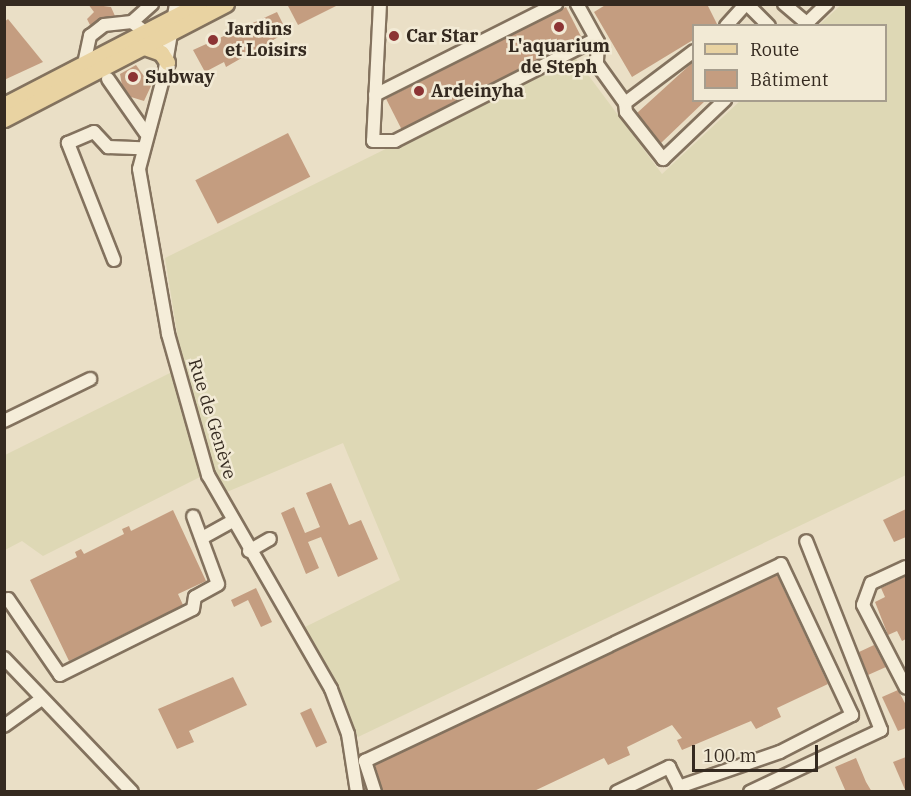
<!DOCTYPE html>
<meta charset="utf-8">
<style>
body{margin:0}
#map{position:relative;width:911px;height:796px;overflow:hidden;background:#eadfc6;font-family:"IBM Plex Serif",serif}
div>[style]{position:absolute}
.farmland>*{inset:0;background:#ded8b5}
.building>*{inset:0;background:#c49d80;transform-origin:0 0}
.roads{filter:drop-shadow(2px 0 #83725e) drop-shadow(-2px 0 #83725e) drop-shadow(0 2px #83725e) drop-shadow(0 -2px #83725e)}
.minor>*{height:12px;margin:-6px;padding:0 6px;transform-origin:6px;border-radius:6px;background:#f5edd9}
.major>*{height:15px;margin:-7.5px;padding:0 7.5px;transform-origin:7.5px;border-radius:7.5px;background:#e9d3a2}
.dots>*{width:16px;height:16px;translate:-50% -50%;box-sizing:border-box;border:3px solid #f2ead5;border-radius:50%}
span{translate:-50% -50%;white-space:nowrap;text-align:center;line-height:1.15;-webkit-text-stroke:5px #f2ead5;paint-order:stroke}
.poi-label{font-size:18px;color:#352a20;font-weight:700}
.left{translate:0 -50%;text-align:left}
.street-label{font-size:18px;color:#352a20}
.frame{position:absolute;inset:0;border:6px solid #352a20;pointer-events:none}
.legend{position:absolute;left:692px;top:24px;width:195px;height:78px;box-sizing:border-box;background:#f2ead5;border:2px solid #a69d8d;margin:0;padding:8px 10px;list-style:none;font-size:18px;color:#352a20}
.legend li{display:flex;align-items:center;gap:12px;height:30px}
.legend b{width:30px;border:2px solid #a69d8d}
.scale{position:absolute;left:692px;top:745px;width:126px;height:27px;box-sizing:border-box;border:3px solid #352a20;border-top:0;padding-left:8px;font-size:18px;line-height:21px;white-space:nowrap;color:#352a20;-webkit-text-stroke:4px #f2ead5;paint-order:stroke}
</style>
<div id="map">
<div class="farmland">
<i style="clip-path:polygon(841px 5px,906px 5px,906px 475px,358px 737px,305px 627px,400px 580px,343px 443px,222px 494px,181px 357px,165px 258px,574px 56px,662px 174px,740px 101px,886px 100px,886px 26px,819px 25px)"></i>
<i style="clip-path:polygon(172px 372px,202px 476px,43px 556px,22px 541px,5px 550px,5px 455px)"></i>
</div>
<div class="building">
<i style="clip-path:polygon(88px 4px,111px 7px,115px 16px,90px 25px,87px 19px,94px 12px)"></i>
<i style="clip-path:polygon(287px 4px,340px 4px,298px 25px)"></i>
<i style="clip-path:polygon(607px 4px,707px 4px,718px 26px,693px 26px,693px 40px,632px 77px,594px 12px)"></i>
<i style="left:566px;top:7px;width:34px;height:202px;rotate:63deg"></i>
<i style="clip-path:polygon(277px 12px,287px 32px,226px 67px,224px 62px,205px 72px,193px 50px)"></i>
<i style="clip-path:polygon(8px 19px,43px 62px,4px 80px,4px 22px)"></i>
<i style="clip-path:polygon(693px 62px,693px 100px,706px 100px,661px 143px,637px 113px)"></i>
<i style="clip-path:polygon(136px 65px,151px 86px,144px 101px,131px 97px,122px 85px,120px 74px)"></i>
<i style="left:288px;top:133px;width:49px;height:104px;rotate:63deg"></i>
<i style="clip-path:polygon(331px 483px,349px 525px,361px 520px,378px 559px,338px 577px,321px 537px,308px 542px,319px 568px,306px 574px,281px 513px,294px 507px,305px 533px,320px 527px,306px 493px)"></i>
<i style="clip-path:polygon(906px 509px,906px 537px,894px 542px,883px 520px)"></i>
<i style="clip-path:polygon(173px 510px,206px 581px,178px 594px,183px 605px,69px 661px,30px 580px,77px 557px,75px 552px,81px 549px,84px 554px,124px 534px,122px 529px,129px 526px,131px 531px)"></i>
<i style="clip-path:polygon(777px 575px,828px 684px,777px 708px,781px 717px,756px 729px,751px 721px,682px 750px,677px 740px,682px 738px,672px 725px,627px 747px,630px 755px,608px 765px,604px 758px,532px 792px,383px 792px,375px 765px)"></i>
<i style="clip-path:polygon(906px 576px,906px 639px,902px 641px,897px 631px,888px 635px,875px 602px,885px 597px,881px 588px)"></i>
<i style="clip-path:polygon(256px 588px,272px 622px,261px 627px,248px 600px,234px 607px,231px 600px)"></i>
<i style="clip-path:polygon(874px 645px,886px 667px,868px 675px,859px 652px)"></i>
<i style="clip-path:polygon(233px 677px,247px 705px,189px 731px,194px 742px,177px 749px,158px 709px)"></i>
<i style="clip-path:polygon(898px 690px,906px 705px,906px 728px,898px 731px,882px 697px)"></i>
<i style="left:311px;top:708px;width:38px;height:12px;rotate:65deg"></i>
<i style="clip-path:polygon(906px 757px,906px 792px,893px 762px)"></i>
<i style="clip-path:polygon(856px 758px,866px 782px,872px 792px,846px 792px,835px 767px)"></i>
</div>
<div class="roads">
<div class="minor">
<i style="left:176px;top:4px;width:72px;rotate:99.6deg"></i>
<i style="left:164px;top:75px;width:97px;rotate:104.9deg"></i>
<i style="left:139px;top:169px;width:168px;rotate:80deg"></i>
<i style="left:168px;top:334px;width:147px;rotate:74.2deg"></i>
<i style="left:208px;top:475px;width:247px;rotate:60.1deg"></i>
<i style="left:331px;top:689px;width:48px;rotate:69.3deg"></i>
<i style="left:348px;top:734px;width:59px;rotate:81.2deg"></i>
<i style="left:380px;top:4px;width:137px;rotate:92.9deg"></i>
<i style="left:373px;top:141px;width:22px"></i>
<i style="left:395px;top:141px;width:225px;rotate:-26.9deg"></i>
<i style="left:577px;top:4px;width:43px;rotate:61.1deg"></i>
<i style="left:598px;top:42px;width:22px;rotate:93deg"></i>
<i style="left:597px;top:64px;width:48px;rotate:54.3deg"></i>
<i style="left:625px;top:103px;width:9px;rotate:84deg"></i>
<i style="left:626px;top:112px;width:60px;rotate:51.8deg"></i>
<i style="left:663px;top:159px;width:86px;rotate:-43.6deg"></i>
<i style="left:747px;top:4px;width:31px;rotate:45deg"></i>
<i style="left:784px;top:4px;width:30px;rotate:40deg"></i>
<i style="left:807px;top:23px;width:28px;rotate:-44deg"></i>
<i style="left:132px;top:22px;width:27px;rotate:-42deg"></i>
<i style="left:726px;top:26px;width:30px;rotate:-48deg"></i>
<i style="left:84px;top:64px;width:29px;rotate:-78deg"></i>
<i style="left:90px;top:36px;width:18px;rotate:-38deg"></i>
<i style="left:104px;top:25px;width:28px;rotate:-6deg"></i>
<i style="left:132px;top:22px;width:16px;rotate:38deg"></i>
<i style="left:108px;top:79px;width:65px;rotate:55.1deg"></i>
<i style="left:375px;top:95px;width:203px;rotate:-26.7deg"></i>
<i style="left:625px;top:103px;width:86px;rotate:-37deg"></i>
<i style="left:114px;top:260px;width:126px;rotate:-111.5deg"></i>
<i style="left:68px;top:143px;width:28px;rotate:-23deg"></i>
<i style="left:94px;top:132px;width:21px;rotate:47deg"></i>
<i style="left:108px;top:147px;width:33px;rotate:2deg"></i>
<i style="left:4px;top:421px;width:96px;rotate:-26deg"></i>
<i style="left:202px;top:538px;width:33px;rotate:-29deg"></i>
<i style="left:249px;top:551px;width:24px;rotate:-30deg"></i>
<i style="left:906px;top:567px;width:38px;rotate:155deg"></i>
<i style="left:871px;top:583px;width:23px;rotate:110deg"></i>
<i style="left:863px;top:605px;width:93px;rotate:62.6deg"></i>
<i style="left:8px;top:599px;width:92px;rotate:55.6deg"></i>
<i style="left:60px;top:675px;width:148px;rotate:-26.4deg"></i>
<i style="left:193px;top:609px;width:12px;rotate:-81deg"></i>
<i style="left:195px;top:597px;width:26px;rotate:-29deg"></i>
<i style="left:218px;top:584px;width:72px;rotate:-110.2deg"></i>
<i style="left:4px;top:658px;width:185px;rotate:46.3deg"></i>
<i style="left:4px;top:726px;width:44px;rotate:-35.8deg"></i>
<i style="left:375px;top:792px;width:33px;rotate:-108deg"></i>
<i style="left:365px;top:761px;width:460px;rotate:-25.3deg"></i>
<i style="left:781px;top:564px;width:167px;rotate:64.8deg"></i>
<i style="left:852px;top:715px;width:81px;rotate:152.8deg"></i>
<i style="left:780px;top:752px;width:107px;rotate:160.9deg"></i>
<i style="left:679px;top:787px;width:5px;rotate:68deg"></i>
<i style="left:617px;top:792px;width:58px;rotate:-25.7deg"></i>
<i style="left:669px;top:767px;width:22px;rotate:63deg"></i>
<i style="left:750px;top:792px;width:145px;rotate:-25.3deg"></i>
<i style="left:881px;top:730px;width:203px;rotate:-111.6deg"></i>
</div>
<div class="major">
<i style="left:144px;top:47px;width:18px;rotate:19deg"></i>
<i style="left:161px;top:53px;width:11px;rotate:56deg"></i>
<i style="left:4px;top:105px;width:220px;rotate:-27.4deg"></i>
<i style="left:4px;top:119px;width:250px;rotate:-27.4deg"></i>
</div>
</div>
<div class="dots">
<i style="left:559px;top:27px;background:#8c3434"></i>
<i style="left:394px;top:36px;background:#8c3434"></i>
<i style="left:213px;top:40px;background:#8c3434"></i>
<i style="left:133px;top:77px;background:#8c3434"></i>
<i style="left:419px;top:91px;background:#8c3434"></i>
</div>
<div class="poi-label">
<span class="left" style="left:225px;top:40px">Jardins<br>et Loisirs</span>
<span class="left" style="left:406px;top:36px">Car Star</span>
<span style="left:559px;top:57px">L'aquarium<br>de Steph</span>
<span class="left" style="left:145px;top:77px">Subway</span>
<span class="left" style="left:431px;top:91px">Ardeinyha</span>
</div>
<div class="street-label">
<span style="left:212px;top:419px;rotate:73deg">Rue de Genève</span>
</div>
<div class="frame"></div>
<ul class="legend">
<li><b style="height:8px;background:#e9d3a2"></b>Route</li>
<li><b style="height:16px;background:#c49d80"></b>Bâtiment</li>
</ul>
<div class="scale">100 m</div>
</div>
